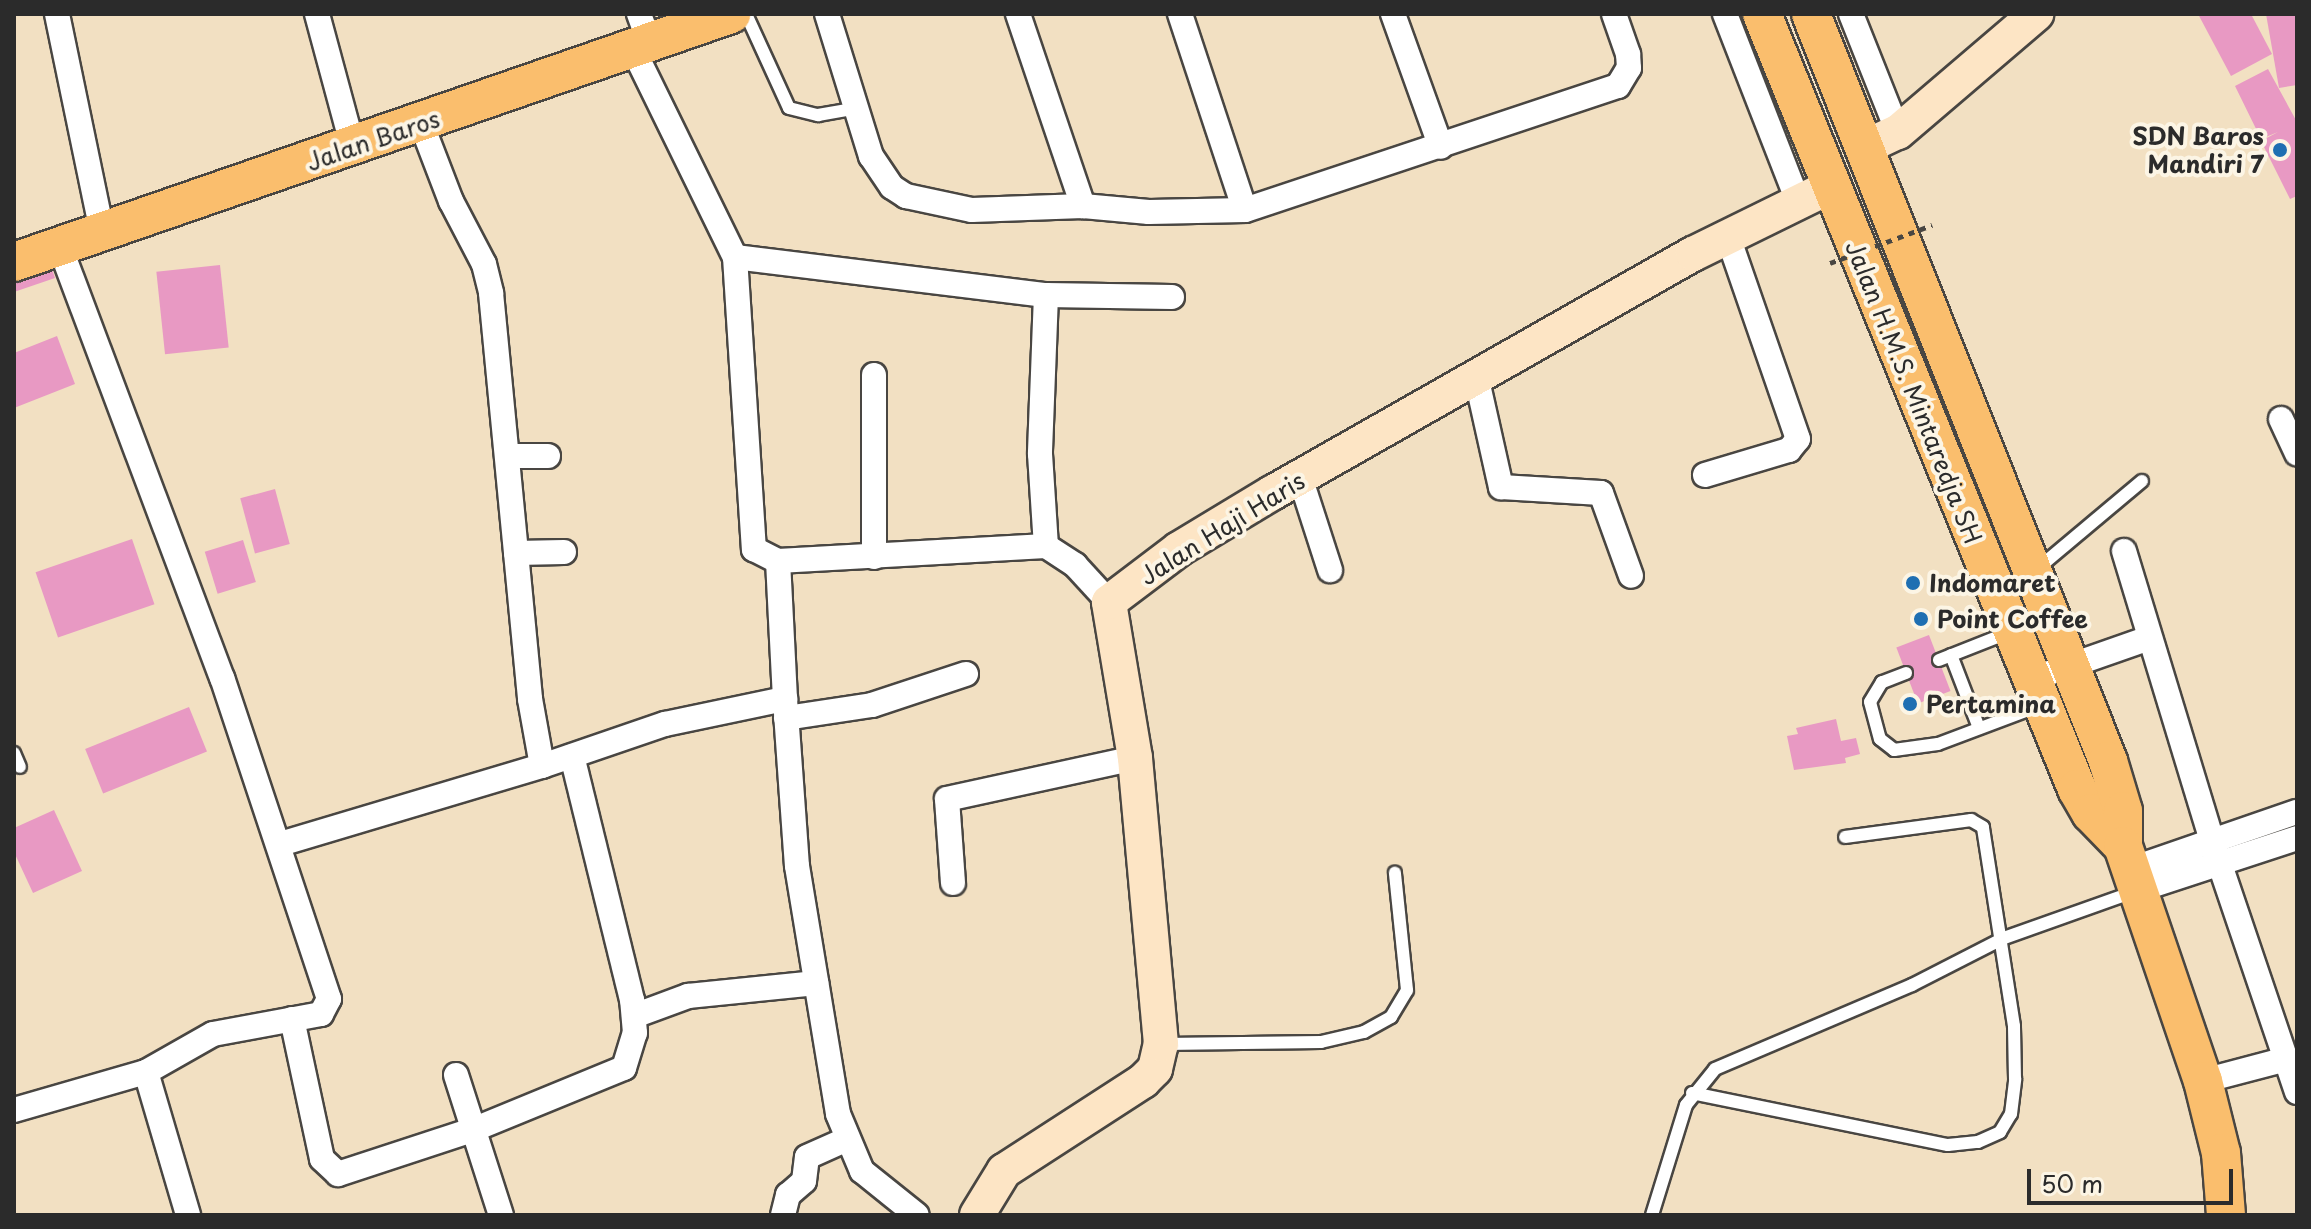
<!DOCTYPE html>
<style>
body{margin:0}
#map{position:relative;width:2311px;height:1229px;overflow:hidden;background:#f2e0c2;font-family:"Playpen Sans",sans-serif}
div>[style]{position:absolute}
.building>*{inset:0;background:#e899c3;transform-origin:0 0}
.roads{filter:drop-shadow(2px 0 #494642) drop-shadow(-2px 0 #494642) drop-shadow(0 2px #494642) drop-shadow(0 -2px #494642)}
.lane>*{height:12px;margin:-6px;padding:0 6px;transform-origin:6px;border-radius:6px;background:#fff}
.street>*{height:24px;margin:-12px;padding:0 12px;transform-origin:12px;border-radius:12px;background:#fff}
.secondary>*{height:34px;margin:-17px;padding:0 17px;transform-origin:17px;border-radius:17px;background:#fde5c5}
.primary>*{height:38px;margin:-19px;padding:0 19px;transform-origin:19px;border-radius:19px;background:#fabe6d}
.path-bridge>*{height:5px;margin-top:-2.5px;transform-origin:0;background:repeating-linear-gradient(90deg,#494642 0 6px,transparent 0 12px)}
.dots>*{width:22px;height:22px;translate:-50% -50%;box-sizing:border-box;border:4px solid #fcf5e5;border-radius:50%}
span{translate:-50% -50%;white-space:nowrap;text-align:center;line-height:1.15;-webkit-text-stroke:8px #fcf5e5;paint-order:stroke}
.poi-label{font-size:24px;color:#2b2b2b;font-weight:700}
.right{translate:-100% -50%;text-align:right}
.left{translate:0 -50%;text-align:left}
.street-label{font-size:24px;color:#2b2b2b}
.frame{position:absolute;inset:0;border:16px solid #2b2b2b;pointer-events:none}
.scale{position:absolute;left:2027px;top:1169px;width:206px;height:36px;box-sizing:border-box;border:4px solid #2b2b2b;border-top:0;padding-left:10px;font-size:24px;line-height:28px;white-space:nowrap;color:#2b2b2b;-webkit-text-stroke:6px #fcf5e5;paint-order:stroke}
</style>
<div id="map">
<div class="building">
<i style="clip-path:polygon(2198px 14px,2251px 14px,2272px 54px,2231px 76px)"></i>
<i style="clip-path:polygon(2266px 14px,2297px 14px,2297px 85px,2279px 88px)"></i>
<i style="clip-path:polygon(2268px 69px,2297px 122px,2297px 196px,2290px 199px,2261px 141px,2278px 132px,2261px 139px,2235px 86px)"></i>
<i style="clip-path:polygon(50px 263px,55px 278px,14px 292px,14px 275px)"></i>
<i style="left:220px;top:265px;width:83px;height:64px;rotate:84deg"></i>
<i style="clip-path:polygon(57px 336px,75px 384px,14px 408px,14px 353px)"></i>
<i style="left:275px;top:489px;width:57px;height:36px;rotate:75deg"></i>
<i style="left:132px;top:539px;width:69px;height:102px;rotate:71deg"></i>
<i style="left:243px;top:540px;width:44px;height:40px;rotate:73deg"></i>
<i style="left:1929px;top:635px;width:60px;height:35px;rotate:69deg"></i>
<i style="left:189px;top:707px;width:48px;height:112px;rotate:68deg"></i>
<i style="clip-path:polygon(1836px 719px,1841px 741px,1856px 738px,1860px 754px,1845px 758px,1846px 763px,1794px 770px,1787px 736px,1798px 734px,1796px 728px)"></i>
<i style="clip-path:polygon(54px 810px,82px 871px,33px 893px,14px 852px,14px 828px)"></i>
</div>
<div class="roads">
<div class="lane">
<i style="left:746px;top:14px;width:103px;rotate:65.4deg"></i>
<i style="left:789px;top:108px;width:30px;rotate:14deg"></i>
<i style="left:818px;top:115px;width:40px;rotate:-10deg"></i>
<i style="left:2037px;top:569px;width:137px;rotate:-40deg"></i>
<i style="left:1951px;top:655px;width:78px;rotate:69deg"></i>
<i style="left:1939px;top:660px;width:76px;rotate:-21.5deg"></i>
<i style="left:1906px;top:673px;width:26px;rotate:159deg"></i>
<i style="left:1882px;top:682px;width:23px;rotate:121deg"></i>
<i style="left:1870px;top:702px;width:38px;rotate:75deg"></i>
<i style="left:1880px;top:739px;width:18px;rotate:38deg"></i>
<i style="left:1894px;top:750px;width:44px;rotate:-7.8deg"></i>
<i style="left:1938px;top:744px;width:108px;rotate:-20.6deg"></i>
<i style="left:14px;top:753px;width:15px;rotate:67deg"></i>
<i style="left:1164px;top:1044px;width:157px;rotate:-0.7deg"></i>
<i style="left:1321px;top:1042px;width:44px;rotate:-13.1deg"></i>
<i style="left:1364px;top:1032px;width:31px;rotate:-29deg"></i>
<i style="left:1391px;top:1017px;width:31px;rotate:-59deg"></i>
<i style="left:1407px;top:990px;width:118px;rotate:-95.9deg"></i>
<i style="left:1692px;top:1093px;width:261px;rotate:11.5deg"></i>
<i style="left:1948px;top:1145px;width:30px;rotate:-6deg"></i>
<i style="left:1978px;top:1142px;width:24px;rotate:-24deg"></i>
<i style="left:2000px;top:1132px;width:21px;rotate:-59deg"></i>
<i style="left:2011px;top:1114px;width:35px;rotate:-83deg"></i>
<i style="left:2015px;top:1079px;width:53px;rotate:-91.1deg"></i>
<i style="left:2014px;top:1026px;width:201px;rotate:-98.9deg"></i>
<i style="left:1983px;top:827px;width:14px;rotate:-150deg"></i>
<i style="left:1971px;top:820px;width:127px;rotate:172.3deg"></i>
<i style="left:1652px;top:1215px;width:115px;rotate:-72.8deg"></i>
<i style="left:1686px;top:1105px;width:46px;rotate:-51.1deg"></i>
<i style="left:1715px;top:1069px;width:214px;rotate:-23.1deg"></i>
<i style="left:1912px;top:985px;width:103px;rotate:-27.1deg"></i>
<i style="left:2004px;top:938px;width:137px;rotate:-19.6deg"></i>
</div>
<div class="street">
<i style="left:57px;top:14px;width:223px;rotate:78.3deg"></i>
<i style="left:317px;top:14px;width:138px;rotate:74.9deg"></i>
<i style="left:639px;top:14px;width:30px;rotate:70deg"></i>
<i style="left:827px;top:14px;width:149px;rotate:72.8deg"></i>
<i style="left:871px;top:156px;width:37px;rotate:56deg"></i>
<i style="left:892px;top:187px;width:17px;rotate:33deg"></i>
<i style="left:906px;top:196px;width:67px;rotate:12deg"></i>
<i style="left:972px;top:210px;width:111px;rotate:-2.1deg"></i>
<i style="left:1083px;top:206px;width:66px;rotate:5.2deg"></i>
<i style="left:1149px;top:212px;width:96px;rotate:-1.2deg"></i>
<i style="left:1245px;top:210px;width:393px;rotate:-18.4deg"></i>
<i style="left:1618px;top:86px;width:21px;rotate:-59deg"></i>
<i style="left:1629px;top:68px;width:14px;rotate:-94deg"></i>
<i style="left:1628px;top:54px;width:42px;rotate:-109.3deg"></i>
<i style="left:1018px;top:14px;width:203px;rotate:71.3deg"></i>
<i style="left:1180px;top:14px;width:206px;rotate:71.7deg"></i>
<i style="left:1393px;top:14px;width:141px;rotate:70.2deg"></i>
<i style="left:1725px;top:14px;width:201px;rotate:68.7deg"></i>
<i style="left:1851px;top:14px;width:127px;rotate:68.3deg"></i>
<i style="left:632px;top:47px;width:234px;rotate:63.9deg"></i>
<i style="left:735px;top:257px;width:293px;rotate:86.3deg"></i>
<i style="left:754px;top:549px;width:27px;rotate:27deg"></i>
<i style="left:778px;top:561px;width:268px;rotate:-3.2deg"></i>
<i style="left:1046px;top:546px;width:35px;rotate:33deg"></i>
<i style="left:1075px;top:565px;width:50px;rotate:47.4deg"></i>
<i style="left:421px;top:123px;width:84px;rotate:69deg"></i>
<i style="left:451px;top:201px;width:71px;rotate:62.4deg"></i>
<i style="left:484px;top:264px;width:30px;rotate:76deg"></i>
<i style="left:491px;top:293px;width:408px;rotate:84.5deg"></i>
<i style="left:530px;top:699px;width:68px;rotate:79.8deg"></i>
<i style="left:542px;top:766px;width:130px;rotate:-18.9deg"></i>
<i style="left:665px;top:724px;width:123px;rotate:-11.8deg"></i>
<i style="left:785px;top:699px;width:138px;rotate:-92.9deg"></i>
<i style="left:735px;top:257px;width:313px;rotate:7deg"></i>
<i style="left:1046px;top:295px;width:126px;rotate:0.9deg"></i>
<i style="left:1046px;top:295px;width:159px;rotate:92.2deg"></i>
<i style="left:1040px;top:454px;width:92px;rotate:86.3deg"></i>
<i style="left:874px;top:375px;width:182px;rotate:90deg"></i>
<i style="left:1477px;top:380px;width:110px;rotate:77.4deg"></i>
<i style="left:1501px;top:487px;width:100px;rotate:3.4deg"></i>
<i style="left:1601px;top:493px;width:88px;rotate:70.1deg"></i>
<i style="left:2281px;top:419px;width:38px;rotate:65deg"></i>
<i style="left:507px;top:456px;width:41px"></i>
<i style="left:1705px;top:475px;width:88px;rotate:-16.6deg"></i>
<i style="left:1789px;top:450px;width:14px;rotate:-51deg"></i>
<i style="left:1798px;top:439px;width:214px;rotate:-109.1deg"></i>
<i style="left:1300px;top:477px;width:98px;rotate:72.1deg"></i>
<i style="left:2124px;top:551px;width:303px;rotate:73.1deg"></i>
<i style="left:2212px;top:841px;width:265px;rotate:71.3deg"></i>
<i style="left:516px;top:553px;width:48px;rotate:-1.2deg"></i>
<i style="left:2032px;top:679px;width:124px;rotate:-19.3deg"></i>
<i style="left:785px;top:699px;width:167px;rotate:85.9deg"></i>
<i style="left:797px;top:866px;width:251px;rotate:80.6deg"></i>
<i style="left:838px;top:1114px;width:62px;rotate:67.2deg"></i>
<i style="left:862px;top:1171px;width:70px;rotate:38.7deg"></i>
<i style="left:786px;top:718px;width:87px;rotate:-8.6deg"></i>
<i style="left:872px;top:705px;width:99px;rotate:-18.3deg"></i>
<i style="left:280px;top:844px;width:273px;rotate:-16.6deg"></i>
<i style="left:2131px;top:869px;width:176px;rotate:-19deg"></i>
<i style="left:953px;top:883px;width:84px;rotate:-94.1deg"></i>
<i style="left:947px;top:799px;width:192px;rotate:-12.3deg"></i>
<i style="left:2138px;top:890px;width:167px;rotate:-18.1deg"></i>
<i style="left:634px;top:1016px;width:58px;rotate:-20.3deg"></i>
<i style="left:688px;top:996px;width:129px;rotate:-5.8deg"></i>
<i style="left:292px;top:1019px;width:143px;rotate:77.9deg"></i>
<i style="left:322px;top:1159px;width:22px;rotate:43deg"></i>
<i style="left:338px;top:1174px;width:144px;rotate:-18.2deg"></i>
<i style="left:475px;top:1129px;width:161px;rotate:-22.3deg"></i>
<i style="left:624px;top:1068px;width:37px;rotate:-73deg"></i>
<i style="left:635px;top:1033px;width:33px;rotate:-95deg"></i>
<i style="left:632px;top:1000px;width:251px;rotate:-103.8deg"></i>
<i style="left:146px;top:1072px;width:149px;rotate:73.6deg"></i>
<i style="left:456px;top:1075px;width:147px;rotate:72.2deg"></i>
<i style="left:2203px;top:1081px;width:86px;rotate:-14.8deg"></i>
<i style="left:14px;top:1110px;width:137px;rotate:-16.1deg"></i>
<i style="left:146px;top:1072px;width:77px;rotate:-29.6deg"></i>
<i style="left:213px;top:1034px;width:110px;rotate:-10.5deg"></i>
<i style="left:321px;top:1014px;width:17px;rotate:-62deg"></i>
<i style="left:329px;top:999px;width:338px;rotate:-108.4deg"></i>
<i style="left:222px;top:678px;width:461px;rotate:-110.6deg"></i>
<i style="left:783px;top:1215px;width:21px;rotate:-76deg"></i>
<i style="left:788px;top:1195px;width:21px;rotate:-41deg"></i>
<i style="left:804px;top:1181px;width:24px;rotate:-83deg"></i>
<i style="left:807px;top:1157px;width:42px;rotate:-24.1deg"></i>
</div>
<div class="secondary">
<i style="left:1863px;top:148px;width:38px;rotate:-25deg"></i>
<i style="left:1898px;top:132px;width:182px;rotate:-40.5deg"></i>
<i style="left:977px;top:1215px;width:52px;rotate:-58.5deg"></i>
<i style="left:1004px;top:1171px;width:166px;rotate:-32.9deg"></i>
<i style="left:1143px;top:1081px;width:17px;rotate:-45deg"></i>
<i style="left:1155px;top:1069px;width:26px;rotate:-77deg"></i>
<i style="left:1161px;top:1044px;width:287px;rotate:-95.2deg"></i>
<i style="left:1135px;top:758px;width:158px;rotate:-99.5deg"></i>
<i style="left:1109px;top:602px;width:88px;rotate:-37.1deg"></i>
<i style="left:1179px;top:549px;width:109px;rotate:-31.1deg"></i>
<i style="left:1272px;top:493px;width:484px;rotate:-29.6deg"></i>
<i style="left:1693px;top:254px;width:152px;rotate:-26.2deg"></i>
</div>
<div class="primary">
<i style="left:1762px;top:14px;width:837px;rotate:67.88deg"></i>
<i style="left:2077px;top:789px;width:28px;rotate:60deg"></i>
<i style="left:2091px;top:813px;width:46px;rotate:45.9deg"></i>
<i style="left:1811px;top:14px;width:804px;rotate:68.32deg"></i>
<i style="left:2108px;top:761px;width:52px;rotate:73.3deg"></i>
<i style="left:2123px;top:811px;width:35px;rotate:90deg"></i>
<i style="left:2123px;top:846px;width:248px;rotate:71.2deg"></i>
<i style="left:2203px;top:1081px;width:74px;rotate:76deg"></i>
<i style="left:2221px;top:1153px;width:62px;rotate:85.4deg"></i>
<i style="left:14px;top:262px;width:759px;rotate:-19.08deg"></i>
</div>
</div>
<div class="path-bridge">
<i style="left:1830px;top:263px;width:109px;rotate:-20.4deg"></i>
</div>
<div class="dots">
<i style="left:2280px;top:150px;background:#1f6fb2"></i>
<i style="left:1913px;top:583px;background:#1f6fb2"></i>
<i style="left:1921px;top:619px;background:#1f6fb2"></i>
<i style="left:1910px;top:704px;background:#1f6fb2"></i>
</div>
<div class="poi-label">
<span class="right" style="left:2264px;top:150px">SDN Baros<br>Mandiri 7</span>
<span class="left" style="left:1929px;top:583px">Indomaret</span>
<span class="left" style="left:1937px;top:619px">Point Coffee</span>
<span class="left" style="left:1926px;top:704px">Pertamina</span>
</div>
<div class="street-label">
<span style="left:373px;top:140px;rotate:-19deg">Jalan Baros</span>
<span style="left:1914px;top:392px;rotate:68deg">Jalan H.M.S. Mintaredja SH</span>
<span style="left:1222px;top:528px;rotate:-32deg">Jalan Haji Haris</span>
</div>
<div class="frame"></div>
<div class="scale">50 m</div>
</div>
